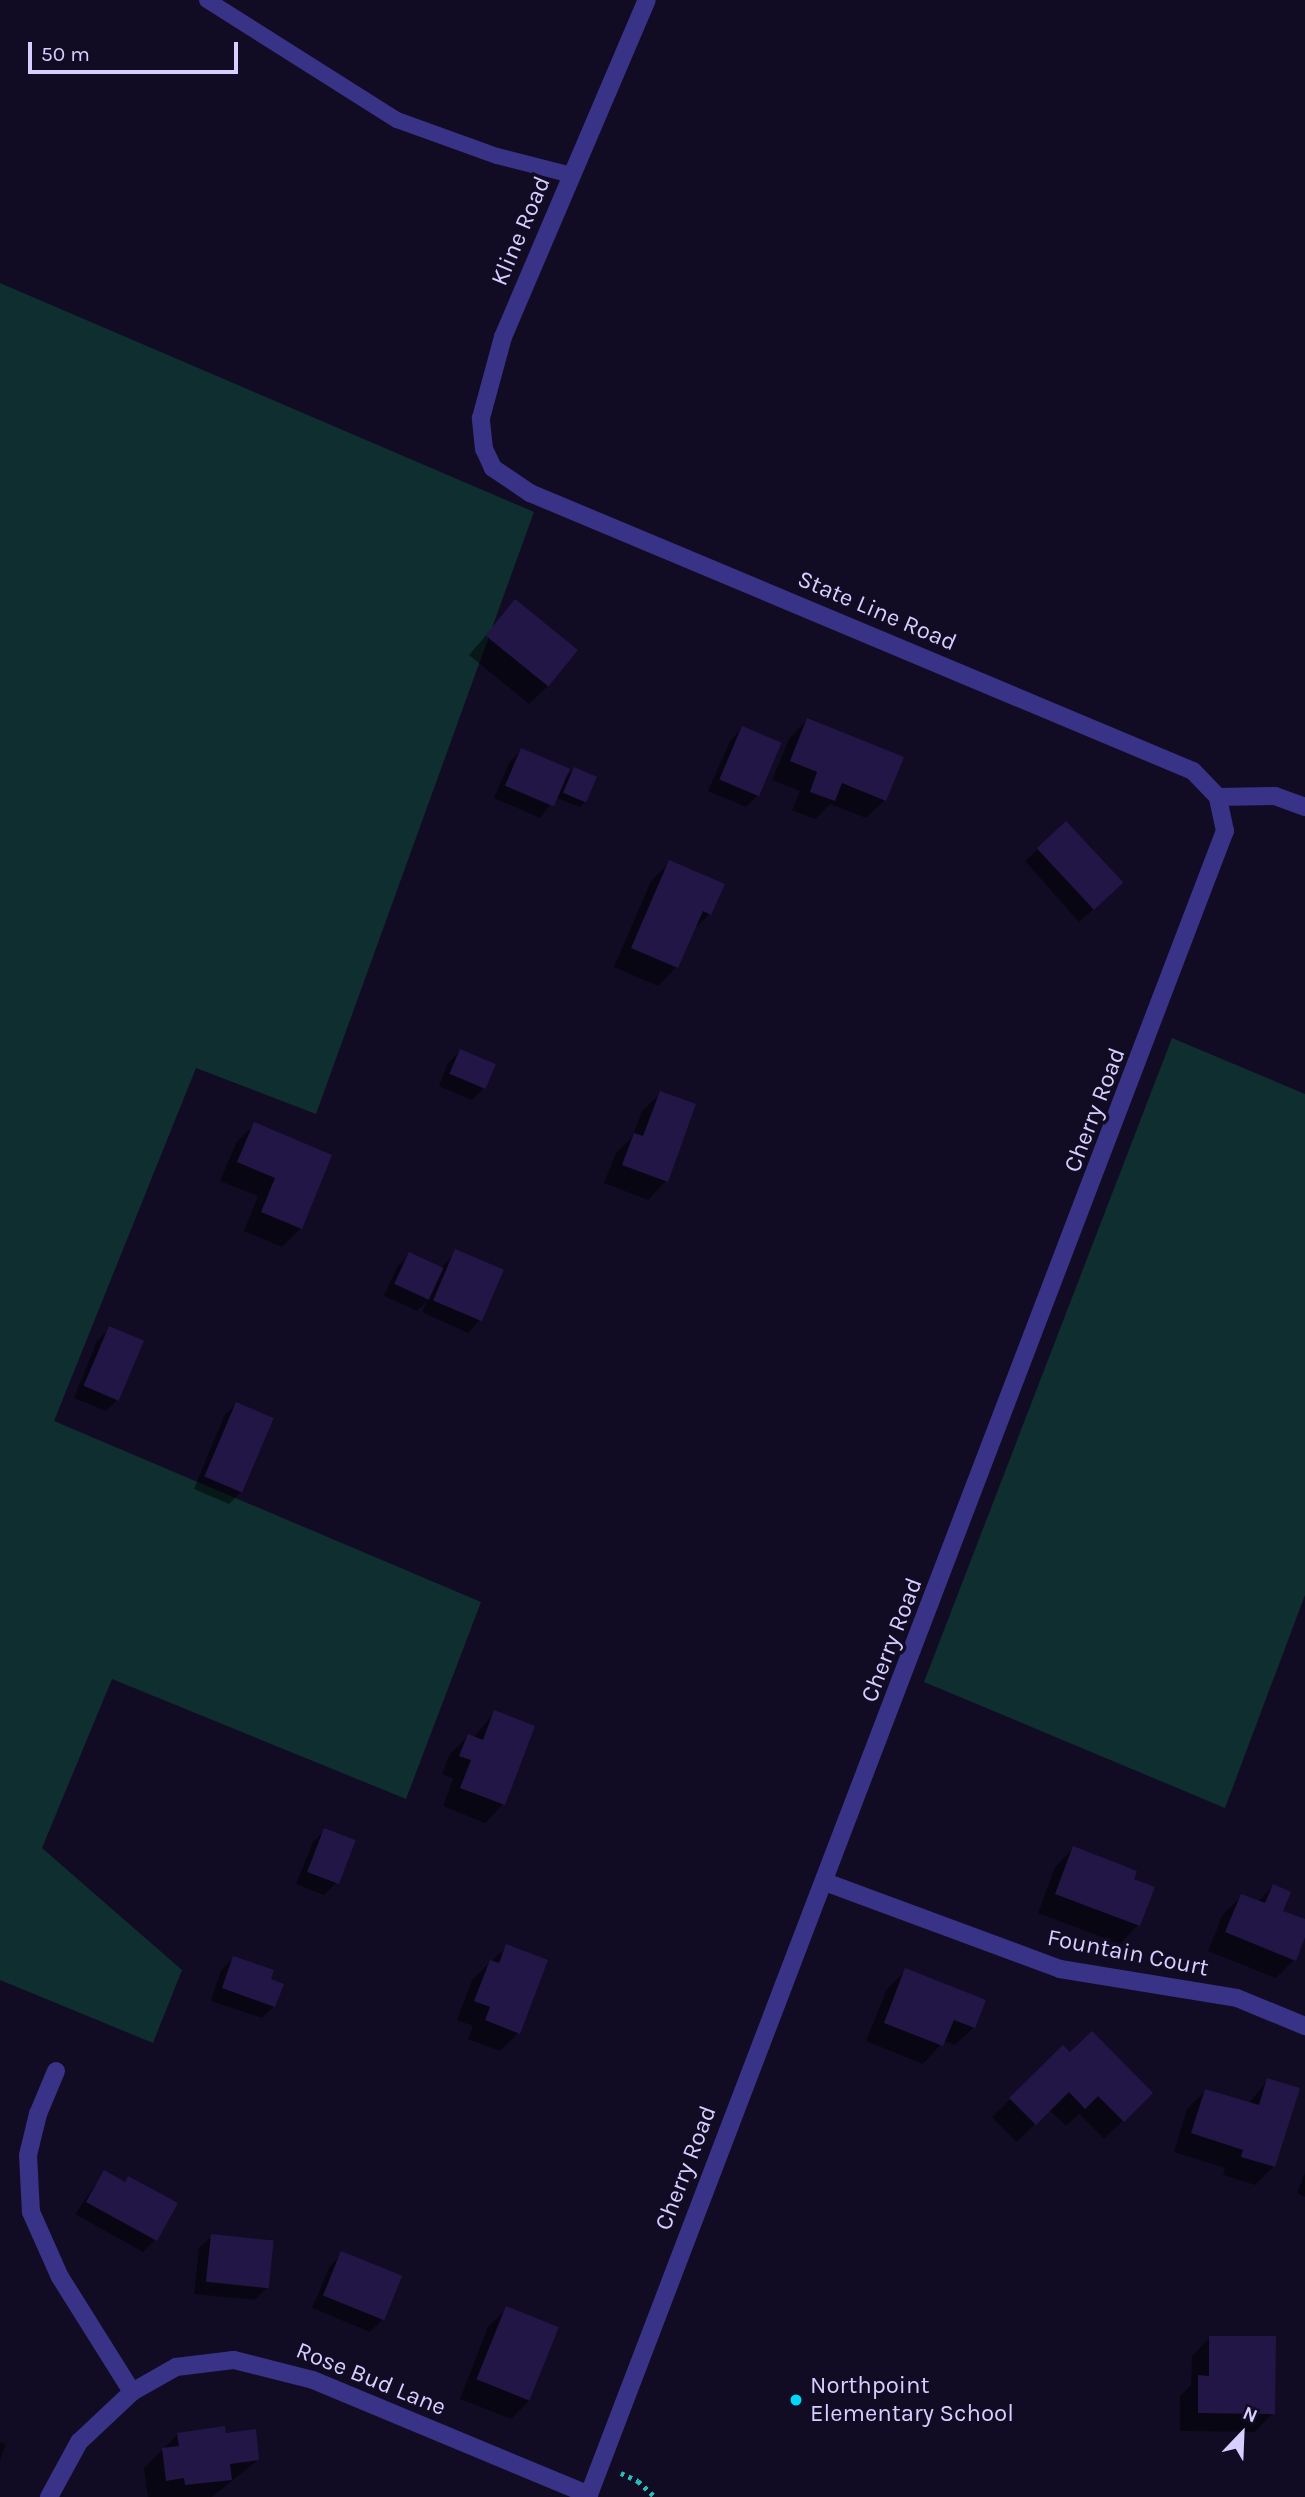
<!DOCTYPE html>
<style>
body{margin:0}
#map{position:relative;width:1305px;height:2497px;overflow:hidden;background:#110c24;font-family:Karla,sans-serif}
div>[style]{position:absolute}
.green>*{inset:0;background:#0e2e2f}
.shadow>*{inset:0;background:#0007}
.building>*{inset:0;background:#221647;transform-origin:0 0}
.path>*{height:4.5px;margin-top:-2.25px;transform-origin:0;background:repeating-linear-gradient(90deg,#23bfbb 0 3.5px,transparent 0 8.5px)}
.service>*{height:16px;margin:-8px;padding:0 8px;transform-origin:8px;border-radius:8px;background:#393387}
.minor>*{height:18px;margin:-9px;padding:0 9px;transform-origin:9px;border-radius:9px;background:#393387}
.dots>*{width:19px;height:19px;translate:-50% -50%;box-sizing:border-box;border:4px solid #110c24;border-radius:50%}
span{translate:-50% -50%;white-space:nowrap;text-align:center;line-height:1.15;-webkit-text-stroke:7px #110c24;paint-order:stroke}
.street-label{font-size:24px;color:#d6cfff}
.poi-label{font-size:24px;color:#d6cfff}
.left{translate:0 -50%;text-align:left}
.north{position:absolute;left:1207px;top:2399px;width:70px;height:70px;-webkit-text-stroke:5px #110c24;paint-order:stroke;rotate:23deg;font-size:19px;font-weight:700;line-height:28px;text-align:center;color:#d6cfff}
.north::after{content:'';display:block;margin:auto;width:24px;height:32px;background:#d6cfff;clip-path:polygon(50% 0,100% 100%,50% 72%,0 100%)}
.scale{position:absolute;left:28px;top:42px;width:210px;height:32px;box-sizing:border-box;border:4px solid #d6cfff;border-top:0;padding-left:9px;font-size:21px;line-height:24px;white-space:nowrap;color:#d6cfff;-webkit-text-stroke:5px #110c24;paint-order:stroke}
</style>
<div id="map">
<div class="green">
<i style="clip-path:polygon(0 283px,534px 512px,316px 1114px,196px 1068px,54px 1421px,481px 1602px,406px 1799px,112px 1679px,42px 1848px,182px 1970px,153px 2043px,0 1980px)"></i>
<i style="clip-path:polygon(1172px 1038px,1305px 1094px,1305px 1595px,1225px 1808px,924px 1682px)"></i>
</div>
<div class="shadow">
<i style="clip-path:polygon(515px 602px,548px 686px,529px 704px,469px 655px)"></i>
<i style="clip-path:polygon(807px 720px,885px 800px,866px 818px,830px 804px,815px 819px,792px 810px,800px 791px,772px 780px,789px 739px)"></i>
<i style="clip-path:polygon(742px 728px,758px 795px,746px 807px,708px 791px,730px 741px)"></i>
<i style="clip-path:polygon(521px 750px,563px 780px,574px 769px,585px 802px,580px 807px,556px 798px,540px 818px,494px 798px,509px 763px)"></i>
<i style="clip-path:polygon(1066px 823px,1108px 896px,1079px 922px,1025px 861px)"></i>
<i style="clip-path:polygon(670px 862px,710px 914px,692px 931px,676px 967px,658px 986px,614px 967px,651px 881px)"></i>
<i style="clip-path:polygon(460px 1051px,484px 1088px,472px 1100px,439px 1086px,448px 1063px)"></i>
<i style="clip-path:polygon(661px 1093px,694px 1105px,666px 1181px,648px 1200px,604px 1183px,616px 1153px,632px 1137px,642px 1111px)"></i>
<i style="clip-path:polygon(254px 1125px,301px 1228px,282px 1247px,244px 1231px,258px 1196px,220px 1181px,236px 1143px)"></i>
<i style="clip-path:polygon(456px 1251px,502px 1271px,480px 1320px,468px 1333px,422px 1312px,427px 1301px,417px 1311px,384px 1296px,397px 1267px,409px 1255px,441px 1269px)"></i>
<i style="clip-path:polygon(109px 1329px,118px 1399px,106px 1411px,74px 1398px,97px 1341px)"></i>
<i style="clip-path:polygon(236px 1404px,241px 1492px,229px 1504px,194px 1489px,224px 1416px)"></i>
<i style="clip-path:polygon(495px 1712px,503px 1804px,485px 1823px,443px 1806px,453px 1779px,442px 1774px,450px 1754px,468px 1736px,473px 1738px)"></i>
<i style="clip-path:polygon(325px 1830px,336px 1883px,324px 1895px,296px 1884px,313px 1842px)"></i>
<i style="clip-path:polygon(1074px 1848px,1153px 1888px,1138px 1925px,1120px 1944px,1038px 1913px,1055px 1867px)"></i>
<i style="clip-path:polygon(1273px 1886px,1281px 1911px,1305px 1921px,1294px 1960px,1276px 1978px,1208px 1951px,1223px 1914px,1242px 1896px,1258px 1902px)"></i>
<i style="clip-path:polygon(507px 1946px,518px 2033px,500px 2051px,468px 2039px,473px 2026px,457px 2020px,472px 1980px)"></i>
<i style="clip-path:polygon(234px 1958px,268px 1980px,274px 2006px,262px 2018px,211px 2001px,221px 1970px)"></i>
<i style="clip-path:polygon(906px 1970px,974px 2027px,955px 2045px,944px 2041px,923px 2064px,866px 2041px,887px 1989px)"></i>
<i style="clip-path:polygon(1063px 2047px,1151px 2093px,1104px 2139px,1079px 2114px,1066px 2126px,1049px 2110px,1017px 2142px,992px 2117px)"></i>
<i style="clip-path:polygon(1268px 2080px,1274px 2166px,1255px 2185px,1223px 2175px,1225px 2168px,1174px 2152px,1187px 2109px,1205px 2091px,1248px 2104px)"></i>
<i style="clip-path:polygon(104px 2172px,123px 2183px,128px 2178px,155px 2240px,143px 2252px,75px 2214px)"></i>
<i style="clip-path:polygon(1305px 2173px,1305px 2197px,1297px 2193px)"></i>
<i style="clip-path:polygon(212px 2236px,267px 2288px,255px 2300px,194px 2294px,199px 2248px)"></i>
<i style="clip-path:polygon(342px 2254px,382px 2320px,370px 2332px,312px 2308px,330px 2266px)"></i>
<i style="clip-path:polygon(507px 2308px,529px 2401px,511px 2419px,460px 2399px,488px 2327px)"></i>
<i style="clip-path:polygon(1210px 2337px,1273px 2413px,1255px 2432px,1180px 2431px,1180px 2396px,1191px 2385px,1192px 2356px)"></i>
<i style="clip-path:polygon(178px 2434px,224px 2435px,258px 2460px,212px 2497px,148px 2497px,144px 2468px)"></i>
<i style="clip-path:polygon(0 2442px,6px 2444px,0 2461px)"></i>
</div>
<div class="building">
<i style="left:515px;top:599px;width:81px;height:47px;rotate:39deg"></i>
<i style="clip-path:polygon(807px 718px,904px 757px,886px 801px,842px 783px,835px 801px,810px 792px,817px 772px,790px 761px)"></i>
<i style="left:742px;top:726px;width:43px;height:58px;rotate:23deg"></i>
<i style="left:521px;top:748px;width:53px;height:41px;rotate:23deg"></i>
<i style="left:574px;top:767px;width:25px;height:28px;rotate:23deg"></i>
<i style="left:1066px;top:821px;width:84px;height:40px;rotate:47deg"></i>
<i style="clip-path:polygon(669px 860px,725px 884px,711px 915px,703px 911px,678px 968px,631px 948px)"></i>
<i style="left:460px;top:1049px;width:39px;height:27px;rotate:23deg"></i>
<i style="clip-path:polygon(660px 1091px,696px 1104px,668px 1182px,622px 1165px,634px 1133px,643px 1136px)"></i>
<i style="clip-path:polygon(254px 1122px,332px 1155px,302px 1229px,261px 1212px,275px 1178px,237px 1162px)"></i>
<i style="left:455px;top:1249px;width:53px;height:56px;rotate:23deg"></i>
<i style="left:409px;top:1252px;width:38px;height:35px;rotate:25deg"></i>
<i style="left:109px;top:1326px;width:38px;height:65px;rotate:23deg"></i>
<i style="left:236px;top:1402px;width:41px;height:81px;rotate:23deg"></i>
<i style="clip-path:polygon(494px 1710px,535px 1726px,505px 1805px,460px 1788px,471px 1760px,459px 1756px,468px 1734px,483px 1740px)"></i>
<i style="left:324px;top:1828px;width:34px;height:47px;rotate:21deg"></i>
<i style="clip-path:polygon(1073px 1846px,1137px 1871px,1134px 1879px,1155px 1887px,1140px 1926px,1055px 1894px)"></i>
<i style="clip-path:polygon(1273px 1884px,1291px 1892px,1283px 1911px,1305px 1919px,1305px 1937px,1296px 1961px,1225px 1932px,1241px 1894px,1265px 1903px)"></i>
<i style="clip-path:polygon(506px 1944px,548px 1960px,520px 2034px,485px 2020px,490px 2007px,474px 2001px,490px 1960px,499px 1963px)"></i>
<i style="clip-path:polygon(233px 1956px,274px 1970px,271px 1979px,284px 1984px,275px 2007px,222px 1988px)"></i>
<i style="clip-path:polygon(905px 1968px,986px 2000px,975px 2028px,954px 2020px,943px 2046px,884px 2023px)"></i>
<i style="clip-path:polygon(1092px 2031px,1153px 2093px,1124px 2122px,1098px 2096px,1085px 2109px,1069px 2092px,1036px 2125px,1009px 2098px,1063px 2045px,1070px 2052px)"></i>
<i style="clip-path:polygon(1267px 2078px,1300px 2088px,1275px 2167px,1241px 2157px,1243px 2150px,1191px 2133px,1205px 2089px,1259px 2105px)"></i>
<i style="clip-path:polygon(104px 2170px,125px 2182px,128px 2176px,178px 2203px,157px 2241px,86px 2202px)"></i>
<i style="left:211px;top:2234px;width:63px;height:48px;rotate:6deg"></i>
<i style="left:341px;top:2251px;width:66px;height:48px;rotate:22deg"></i>
<i style="left:506px;top:2306px;width:57px;height:79px;rotate:22deg"></i>
<i style="clip-path:polygon(1209px 2336px,1276px 2336px,1275px 2414px,1198px 2413px,1198px 2375px,1209px 2376px)"></i>
<i style="clip-path:polygon(225px 2426px,226px 2433px,256px 2429px,259px 2460px,230px 2464px,232px 2480px,185px 2485px,184px 2478px,166px 2481px,162px 2448px,179px 2446px,177px 2433px)"></i>
</div>
<div class="path">
<i style="left:621px;top:2473px;width:19px;rotate:25deg"></i>
<i style="left:638px;top:2481px;width:23px;rotate:43deg"></i>
</div>
<div class="service">
<i style="left:207px;top:0;width:225px;rotate:32.3deg"></i>
<i style="left:397px;top:120px;width:106px;rotate:19.8deg"></i>
<i style="left:497px;top:156px;width:77px;rotate:14.2deg"></i>
</div>
<div class="minor">
<i style="left:1218px;top:797px;width:57px;rotate:-1deg"></i>
<i style="left:1275px;top:796px;width:32px;rotate:20deg"></i>
<i style="left:825px;top:1882px;width:251px;rotate:20.3deg"></i>
<i style="left:1060px;top:1969px;width:179px;rotate:9.3deg"></i>
<i style="left:1237px;top:1998px;width:74px;rotate:22.4deg"></i>
<i style="left:56px;top:2071px;width:47px;rotate:112.7deg"></i>
<i style="left:38px;top:2114px;width:42px;rotate:103.7deg"></i>
<i style="left:28px;top:2155px;width:57px;rotate:87deg"></i>
<i style="left:31px;top:2212px;width:71px;rotate:66deg"></i>
<i style="left:60px;top:2277px;width:136px;rotate:57.9deg"></i>
<i style="left:49px;top:2497px;width:63px;rotate:-61.4deg"></i>
<i style="left:79px;top:2442px;width:73px;rotate:-43.3deg"></i>
<i style="left:132px;top:2392px;width:51px;rotate:-29.6deg"></i>
<i style="left:176px;top:2367px;width:58px;rotate:-6.9deg"></i>
<i style="left:234px;top:2360px;width:81px;rotate:14.2deg"></i>
<i style="left:313px;top:2380px;width:299px;rotate:22.6deg"></i>
<i style="left:588px;top:2497px;width:1784px;rotate:-69.08deg"></i>
<i style="left:1225px;top:831px;width:35px;rotate:-102deg"></i>
<i style="left:1218px;top:797px;width:36px;rotate:-134deg"></i>
<i style="left:1193px;top:771px;width:719px;rotate:-157.25deg"></i>
<i style="left:530px;top:493px;width:45px;rotate:-146deg"></i>
<i style="left:493px;top:468px;width:21px;rotate:-115deg"></i>
<i style="left:484px;top:449px;width:31px;rotate:-96deg"></i>
<i style="left:481px;top:418px;width:84px;rotate:-74.8deg"></i>
<i style="left:503px;top:337px;width:366px;rotate:-66.9deg"></i>
</div>
<div class="dots">
<i style="left:796px;top:2400px;background:#00d7fa"></i>
</div>
<div class="street-label">
<span style="left:521px;top:231px;rotate:-67deg">Kline Road</span>
<span style="left:877px;top:611px;rotate:23deg">State Line Road</span>
<span style="left:1095px;top:1110px;rotate:-69deg">Cherry Road</span>
<span style="left:892px;top:1640px;rotate:-69deg">Cherry Road</span>
<span style="left:1128px;top:1953px;rotate:11deg">Fountain Court</span>
<span style="left:686px;top:2168px;rotate:-69deg">Cherry Road</span>
<span style="left:371px;top:2379px;rotate:22deg">Rose Bud Lane</span>
</div>
<div class="poi-label">
<span class="left" style="left:810px;top:2400px">Northpoint<br>Elementary School</span>
</div>
<div class="north">N</div>
<div class="scale">50 m</div>
</div>
